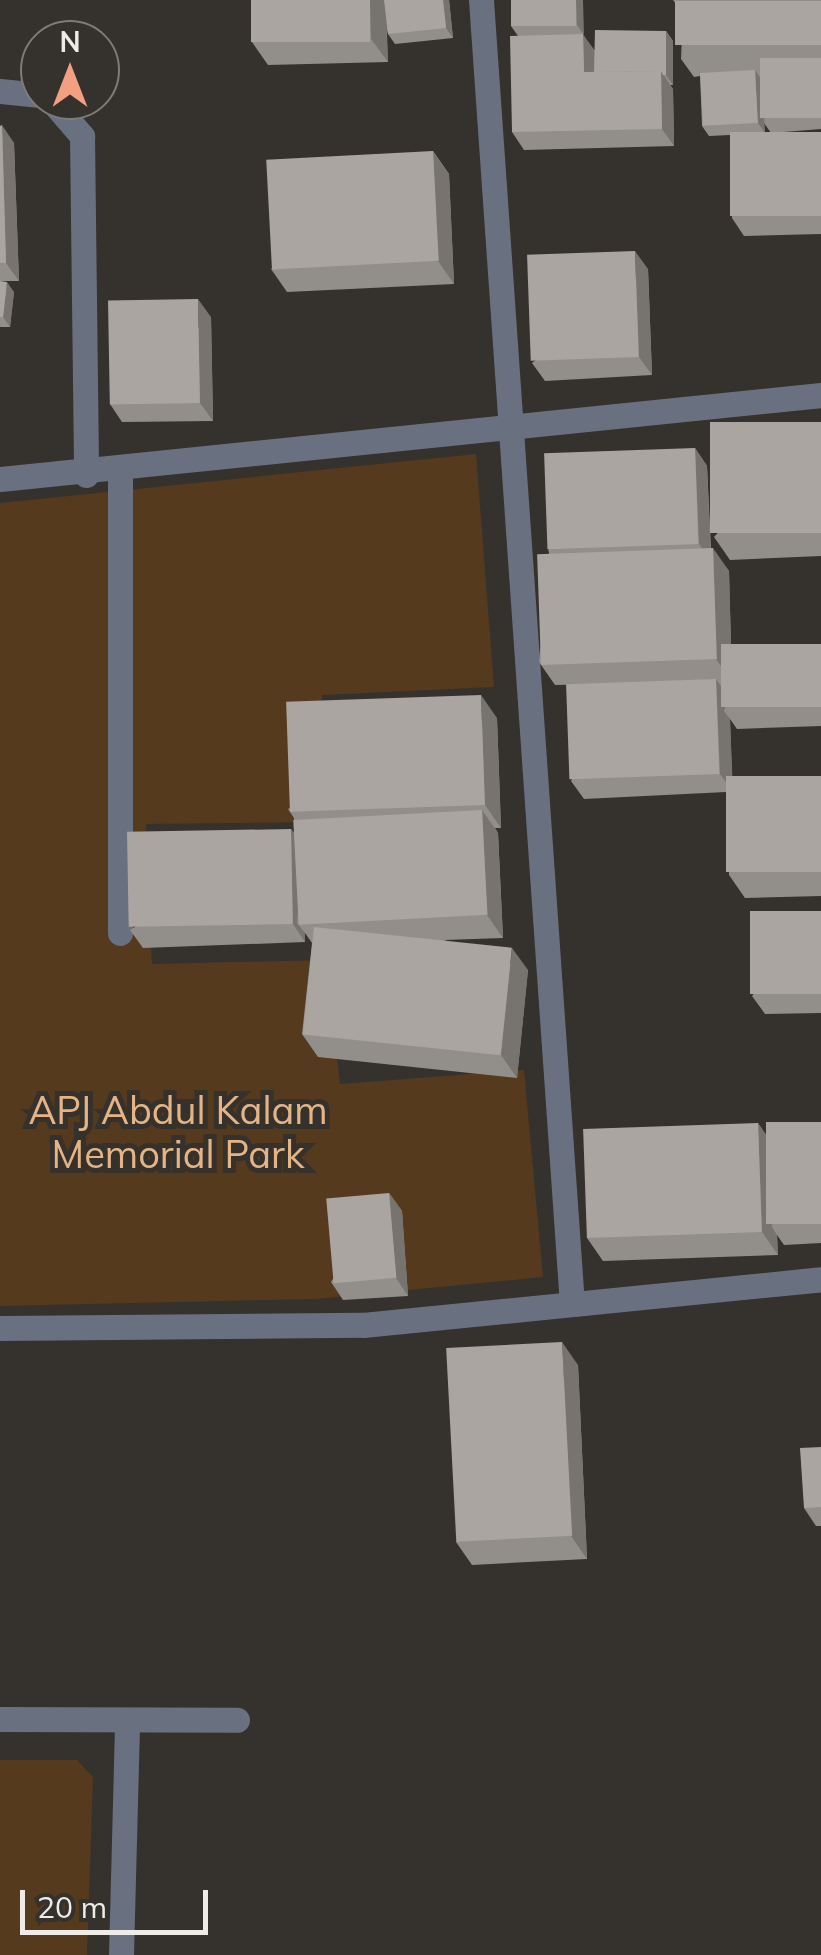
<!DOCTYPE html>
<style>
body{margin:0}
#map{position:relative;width:821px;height:1955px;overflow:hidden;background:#35312d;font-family:Mulish,sans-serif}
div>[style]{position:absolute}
.green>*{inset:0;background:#553a1d}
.minor>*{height:25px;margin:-12.5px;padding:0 12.5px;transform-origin:12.5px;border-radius:12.5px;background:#697080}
.tertiary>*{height:25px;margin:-12.5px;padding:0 12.5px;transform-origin:12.5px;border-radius:12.5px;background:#697080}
.wall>*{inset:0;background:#928e8a}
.shaded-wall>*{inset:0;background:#777470}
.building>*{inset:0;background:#aaa5a0;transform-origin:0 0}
span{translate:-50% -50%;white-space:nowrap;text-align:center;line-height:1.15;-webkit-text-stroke:10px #35312d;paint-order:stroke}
.park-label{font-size:38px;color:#e6b483}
.north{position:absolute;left:20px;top:20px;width:100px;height:100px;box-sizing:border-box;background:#35312d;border:2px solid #7f7b78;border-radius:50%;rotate:0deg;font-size:28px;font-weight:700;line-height:40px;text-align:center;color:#eeebe8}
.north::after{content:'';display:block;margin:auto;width:35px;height:45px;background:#f39f82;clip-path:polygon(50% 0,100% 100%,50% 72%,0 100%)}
.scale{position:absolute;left:20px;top:1890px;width:188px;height:45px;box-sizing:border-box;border:5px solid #eeebe8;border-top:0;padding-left:12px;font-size:30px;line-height:35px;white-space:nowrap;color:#eeebe8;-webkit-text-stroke:8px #35312d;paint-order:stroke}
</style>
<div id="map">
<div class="green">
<i style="clip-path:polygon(476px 454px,494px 687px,322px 695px,326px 822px,146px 824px,152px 964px,326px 960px,340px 1084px,524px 1070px,543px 1277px,315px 1299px,0 1306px,0 503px)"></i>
<i style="clip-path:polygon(0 1760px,77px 1760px,93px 1777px,87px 1955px,0 1955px)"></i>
</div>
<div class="minor">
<i style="left:481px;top:0;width:1307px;rotate:86.01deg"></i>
<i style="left:0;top:91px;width:40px;rotate:5.7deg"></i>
<i style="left:51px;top:100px;width:48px;rotate:49.3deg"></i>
<i style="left:82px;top:136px;width:339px;rotate:89.3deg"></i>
<i style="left:120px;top:473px;width:460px;rotate:90deg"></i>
<i style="left:0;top:1328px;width:363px;rotate:-0.5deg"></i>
<i style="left:363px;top:1325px;width:460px;rotate:-5.7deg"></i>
<i style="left:0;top:1719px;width:237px;rotate:0.2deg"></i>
<i style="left:121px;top:1955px;width:235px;rotate:-88.5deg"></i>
</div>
<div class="tertiary">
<i style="left:0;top:479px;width:825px;rotate:-5.84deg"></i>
</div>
<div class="wall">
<i style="clip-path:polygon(251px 0,449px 0,453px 38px,395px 44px,388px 34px,386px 23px,388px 62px,268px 65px,252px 42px)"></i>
<i style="clip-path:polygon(511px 0,583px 0,583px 35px,595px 51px,666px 31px,673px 41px,673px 85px,670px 85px,673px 89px,674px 146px,524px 150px,512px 132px,518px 36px,511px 26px)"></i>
<i style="clip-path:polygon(673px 0,821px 0,821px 129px,771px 133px,764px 123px,765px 133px,733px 135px,821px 132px,821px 234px,744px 236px,732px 218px,730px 135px,709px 136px,702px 126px,700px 76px,694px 77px,681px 59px,683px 14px)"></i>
<i style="clip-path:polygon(0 126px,14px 143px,19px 281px,0 281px)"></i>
<i style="clip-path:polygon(433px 151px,449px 174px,454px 284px,287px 292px,271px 269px)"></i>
<i style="clip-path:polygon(648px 269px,652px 375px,545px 381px,532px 363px)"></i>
<i style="clip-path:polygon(0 281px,14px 292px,10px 327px,0 327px)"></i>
<i style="clip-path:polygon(211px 317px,213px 421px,122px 422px,110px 404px)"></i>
<i style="clip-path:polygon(821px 422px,821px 556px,730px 560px,714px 537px)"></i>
<i style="clip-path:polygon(695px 448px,707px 466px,711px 548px,729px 571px,731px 647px,821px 644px,821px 726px,737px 729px,730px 719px,732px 779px,821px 776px,821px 896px,745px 898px,729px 875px,726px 792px,584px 799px,571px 781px,621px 684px,555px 685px,539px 662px,549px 552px,548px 550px)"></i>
<i style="clip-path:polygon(497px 718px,501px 828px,495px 828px,498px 833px,503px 938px,444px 940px,528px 970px,517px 1078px,318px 1057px,302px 1034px,312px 943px,305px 933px,305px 942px,143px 948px,130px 930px,291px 829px,294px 833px,294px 818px,288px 809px)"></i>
<i style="clip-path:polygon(821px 911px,821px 1013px,765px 1014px,752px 996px)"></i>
<i style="clip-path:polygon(821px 1122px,821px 1243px,784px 1245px,777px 1235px,778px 1255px,603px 1261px,587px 1238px,758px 1123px,766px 1135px)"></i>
<i style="clip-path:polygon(389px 1193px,402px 1211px,408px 1296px,343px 1300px,331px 1282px)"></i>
<i style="clip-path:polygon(578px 1365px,587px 1559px,472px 1565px,456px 1542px)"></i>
<i style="clip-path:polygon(821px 1447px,821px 1526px,816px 1526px,804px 1508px)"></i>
</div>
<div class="shaded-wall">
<i style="clip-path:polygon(370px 0,386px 0,388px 62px,371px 39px)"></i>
<i style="clip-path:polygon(443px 0,449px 0,453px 38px,446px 28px)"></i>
<i style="clip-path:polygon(576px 0,583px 0,584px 35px,577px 25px)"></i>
<i style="clip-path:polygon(666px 31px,673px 41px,673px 85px,666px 75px)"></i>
<i style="clip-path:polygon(583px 34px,595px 52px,596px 90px,584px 72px)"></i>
<i style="clip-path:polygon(755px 70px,762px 80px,765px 133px,758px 123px)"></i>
<i style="clip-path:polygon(661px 71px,673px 89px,674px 146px,662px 129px)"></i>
<i style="clip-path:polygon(2px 125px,14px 143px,19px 281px,6px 263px)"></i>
<i style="clip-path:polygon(433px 151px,449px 174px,454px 284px,438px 261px)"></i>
<i style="clip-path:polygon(635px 251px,648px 269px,652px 375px,639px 357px)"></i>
<i style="clip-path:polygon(7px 282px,14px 292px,10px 327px,3px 317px)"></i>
<i style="clip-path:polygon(198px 299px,211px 317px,213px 421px,200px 403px)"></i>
<i style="clip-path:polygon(695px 448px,707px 466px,711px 562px,699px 544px)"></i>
<i style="clip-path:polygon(713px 548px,729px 571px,732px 682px,716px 659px)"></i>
<i style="clip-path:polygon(716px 679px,729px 697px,724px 711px,730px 719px,733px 792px,720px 774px)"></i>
<i style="clip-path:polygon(481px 695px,497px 718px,501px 828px,485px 805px)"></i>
<i style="clip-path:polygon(482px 810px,498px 833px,503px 938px,487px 915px)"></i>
<i style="clip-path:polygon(291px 829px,303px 847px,297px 923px,305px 933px,305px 942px,293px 924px)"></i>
<i style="clip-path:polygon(512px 948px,528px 970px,517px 1078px,501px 1055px)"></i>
<i style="clip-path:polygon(758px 1123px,774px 1146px,772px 1227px,777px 1235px,778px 1255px,762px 1232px)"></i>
<i style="clip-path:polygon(389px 1193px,402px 1211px,408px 1296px,396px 1278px)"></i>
<i style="clip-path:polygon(562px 1342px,578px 1365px,587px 1559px,571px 1536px)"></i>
</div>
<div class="building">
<i style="left:251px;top:0;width:119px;height:42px"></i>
<i style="clip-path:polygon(384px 0,443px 0,446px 28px,388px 34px)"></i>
<i style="left:511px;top:0;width:65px;height:26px"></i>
<i style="left:821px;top:1px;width:44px;height:146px;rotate:90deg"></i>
<i style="clip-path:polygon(595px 30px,666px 31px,666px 75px,663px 75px,661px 71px,594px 72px)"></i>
<i style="clip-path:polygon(583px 34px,584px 72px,661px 71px,662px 129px,512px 132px,510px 36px)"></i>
<i style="left:821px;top:58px;width:60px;height:61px;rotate:90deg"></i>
<i style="left:755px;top:70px;width:53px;height:55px;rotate:87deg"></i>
<i style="clip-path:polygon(2px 125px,6px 263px,0 263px,0 126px)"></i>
<i style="left:821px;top:132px;width:84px;height:91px;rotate:90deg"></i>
<i style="left:433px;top:151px;width:110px;height:167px;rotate:87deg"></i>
<i style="left:635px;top:251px;width:106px;height:108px;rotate:88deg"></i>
<i style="clip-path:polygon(0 281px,7px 282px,3px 317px,0 317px)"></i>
<i style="left:198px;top:299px;width:104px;height:90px;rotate:89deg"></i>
<i style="left:821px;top:422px;width:111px;height:111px;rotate:90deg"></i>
<i style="left:695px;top:448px;width:96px;height:151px;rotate:88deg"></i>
<i style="left:713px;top:548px;width:111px;height:176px;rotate:88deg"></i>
<i style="left:821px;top:644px;width:63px;height:100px;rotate:90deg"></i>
<i style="left:716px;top:679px;width:95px;height:150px;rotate:88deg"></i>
<i style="left:481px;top:695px;width:110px;height:195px;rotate:88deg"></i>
<i style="left:821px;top:776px;width:96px;height:95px;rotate:90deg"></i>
<i style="left:482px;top:810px;width:105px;height:189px;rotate:87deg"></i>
<i style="left:291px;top:829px;width:95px;height:164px;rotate:89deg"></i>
<i style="left:821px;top:911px;width:83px;height:71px;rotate:90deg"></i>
<i style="left:314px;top:927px;width:199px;height:108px;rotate:6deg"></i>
<i style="left:821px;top:1122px;width:102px;height:55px;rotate:90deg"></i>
<i style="left:758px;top:1123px;width:109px;height:175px;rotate:88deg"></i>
<i style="left:389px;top:1193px;width:85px;height:63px;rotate:85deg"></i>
<i style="left:562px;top:1342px;width:194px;height:116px;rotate:87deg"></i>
<i style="clip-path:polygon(821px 1447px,821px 1507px,804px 1508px,800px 1448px)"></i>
</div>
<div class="park-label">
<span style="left:178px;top:1133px">APJ Abdul Kalam<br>Memorial Park</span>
</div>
<div class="north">N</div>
<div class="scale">20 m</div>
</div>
